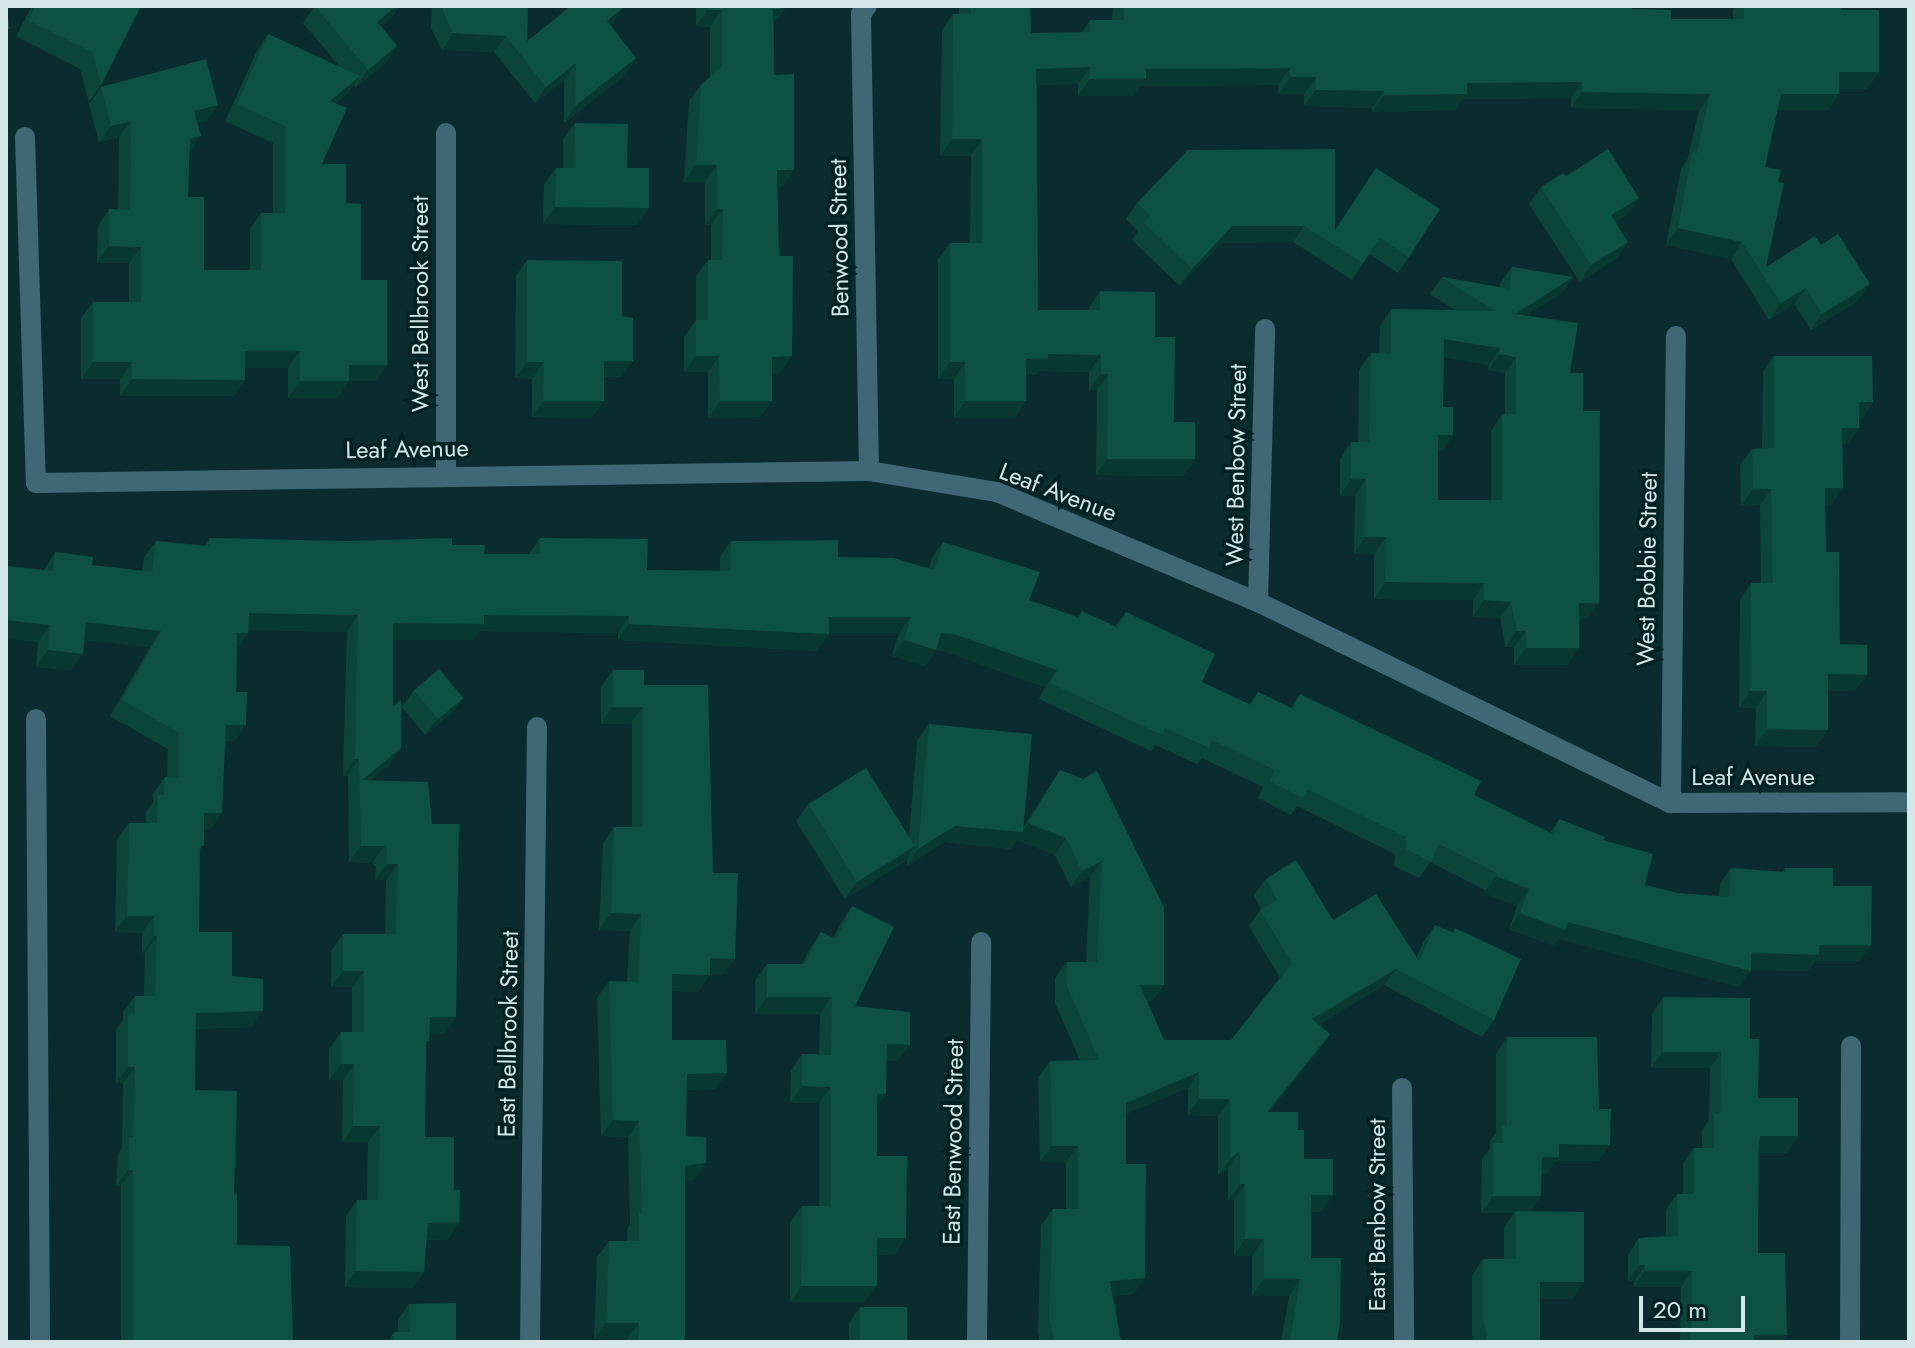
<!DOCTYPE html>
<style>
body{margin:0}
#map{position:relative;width:1915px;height:1348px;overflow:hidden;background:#0a2c2e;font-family:Jost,sans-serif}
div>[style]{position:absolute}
.minor>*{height:20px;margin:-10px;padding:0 10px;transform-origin:10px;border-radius:10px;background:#406776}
.wall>*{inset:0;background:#0b453a}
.shaded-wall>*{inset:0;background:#093830}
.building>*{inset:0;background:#0d5044;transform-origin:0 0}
span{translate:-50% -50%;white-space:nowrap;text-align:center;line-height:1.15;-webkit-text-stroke:7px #012224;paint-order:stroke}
.street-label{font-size:24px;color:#d4e6e7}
.frame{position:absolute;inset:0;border:8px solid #d4e6e7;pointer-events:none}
.scale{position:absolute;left:1639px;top:1296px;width:106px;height:36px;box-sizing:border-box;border:4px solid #d4e6e7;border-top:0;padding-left:10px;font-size:24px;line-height:28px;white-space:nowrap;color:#d4e6e7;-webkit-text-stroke:6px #012224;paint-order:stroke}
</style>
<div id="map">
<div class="minor">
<i style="left:867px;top:6px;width:10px;rotate:127deg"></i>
<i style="left:861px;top:14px;width:457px;rotate:89deg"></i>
<i style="left:446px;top:133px;width:341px;rotate:90deg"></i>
<i style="left:25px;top:137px;width:346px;rotate:88.2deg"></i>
<i style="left:36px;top:483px;width:833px;rotate:-0.83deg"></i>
<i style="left:869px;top:471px;width:130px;rotate:9.3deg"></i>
<i style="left:997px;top:492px;width:283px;rotate:22.9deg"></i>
<i style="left:1258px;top:602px;width:459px;rotate:26deg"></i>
<i style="left:1671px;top:803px;width:238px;rotate:-0.2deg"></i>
<i style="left:1258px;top:602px;width:273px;rotate:-88.5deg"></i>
<i style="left:36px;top:719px;width:623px;rotate:89.63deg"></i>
<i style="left:1671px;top:803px;width:467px;rotate:-89.4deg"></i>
<i style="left:1402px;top:1088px;width:254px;rotate:89.5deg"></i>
<i style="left:530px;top:1342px;width:615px;rotate:-89.35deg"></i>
<i style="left:977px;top:1342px;width:400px;rotate:-89.4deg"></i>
<i style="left:1850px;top:1342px;width:296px;rotate:-89.8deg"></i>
</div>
<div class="wall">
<i style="clip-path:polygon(32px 6px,141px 6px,101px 85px,89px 102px,80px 69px,16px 36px)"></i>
<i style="clip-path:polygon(315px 6px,399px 6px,391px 18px,381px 26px,397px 46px,386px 63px,356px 87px,354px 84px,348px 93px,336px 103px,322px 164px,346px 203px,361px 280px,387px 365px,376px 381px,349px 381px,338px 398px,288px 398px,288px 368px,245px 368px,245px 380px,234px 396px,120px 396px,120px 379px,81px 379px,81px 318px,93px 302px,129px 302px,129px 263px,97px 263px,98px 226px,109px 209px,118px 209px,119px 137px,99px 142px,89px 104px,101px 87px,218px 105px,206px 121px,198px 123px,189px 153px,188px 197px,204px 270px,250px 270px,250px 229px,261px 213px,273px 213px,273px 143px,225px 121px,257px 51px,268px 34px,341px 68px,303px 23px)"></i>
<i style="clip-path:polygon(432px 6px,528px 6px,527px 41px,611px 26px,636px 58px,625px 75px,564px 123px,564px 80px,535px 103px,494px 52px,442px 50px,431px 28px)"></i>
<i style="clip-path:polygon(696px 6px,787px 6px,780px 16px,774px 21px,774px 75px,794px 170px,782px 187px,777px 187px,780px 373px,772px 373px,760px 417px,708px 418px,708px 372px,684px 372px,684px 337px,696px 320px,696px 276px,708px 260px,711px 260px,711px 225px,705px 225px,705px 182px,684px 182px,689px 101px,701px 85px,710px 77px,710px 27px,696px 26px)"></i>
<i style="clip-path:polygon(959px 6px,1030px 6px,1031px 33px,1081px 33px,1090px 20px,1112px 20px,1113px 6px,1232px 6px,1232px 8px,1313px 8px,1314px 6px,1433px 6px,1433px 8px,1514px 8px,1516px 6px,1632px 6px,1632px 9px,1671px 19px,1733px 19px,1733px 10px,1736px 6px,1841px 6px,1841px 10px,1879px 72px,1867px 89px,1839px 89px,1839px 94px,1828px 110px,1777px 110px,1765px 167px,1778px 182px,1766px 267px,1858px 301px,1811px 330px,1794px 304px,1769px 320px,1731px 259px,1666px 245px,1681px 169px,1688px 158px,1699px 110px,1571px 108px,1571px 98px,1463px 99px,1455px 110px,1372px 112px,1372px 108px,1304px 106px,1304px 94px,1278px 94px,1278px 85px,1141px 86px,1134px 96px,1078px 96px,1078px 84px,1037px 85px,1038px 310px,1089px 310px,1089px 308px,1100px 291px,1155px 337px,1174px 422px,1195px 459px,1183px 476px,1096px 475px,1097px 390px,1089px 390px,1089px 372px,1039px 371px,1036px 375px,1026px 375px,1026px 401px,1015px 418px,954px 418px,954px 379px,938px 379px,938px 259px,950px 243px,970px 243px,971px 156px,940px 156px,942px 30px,953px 14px,959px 14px)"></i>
<i style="clip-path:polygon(575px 123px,627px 168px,649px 208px,637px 225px,543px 224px,544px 184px,556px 168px,563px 168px,563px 139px)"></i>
<i style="clip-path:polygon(1376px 168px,1409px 257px,1398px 273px,1369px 254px,1352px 280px,1293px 242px,1221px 243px,1180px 286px,1132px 240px,1138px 231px,1126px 219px,1137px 203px,1335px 230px)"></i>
<i style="clip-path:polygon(1566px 176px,1639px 198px,1627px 214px,1615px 222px,1628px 242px,1617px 258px,1580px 282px,1529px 204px,1541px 187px)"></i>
<i style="clip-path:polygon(527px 260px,622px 316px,633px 361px,621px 377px,604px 377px,592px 418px,532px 417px,532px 379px,515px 378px,516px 276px)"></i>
<i style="clip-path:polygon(evenodd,1512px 267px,1573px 277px,1562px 293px,1526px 315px,1570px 373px,1583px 411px,1599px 603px,1587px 619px,1579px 619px,1579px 648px,1567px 665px,1514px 665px,1514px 647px,1505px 647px,1500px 618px,1473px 617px,1473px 600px,1374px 599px,1374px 554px,1354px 554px,1355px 496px,1340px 496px,1340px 459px,1351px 442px,1358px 442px,1359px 370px,1371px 353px,1379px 354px,1380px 326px,1391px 309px,1455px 310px,1430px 294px,1442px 277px,1500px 287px,1500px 283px,1512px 267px,1444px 357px,1489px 365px,1488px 370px,1505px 373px,1505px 414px,1502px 414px,1491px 431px,1491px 500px,1438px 500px,1438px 451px,1442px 451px,1453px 435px,1443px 407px,1444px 357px)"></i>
<i style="clip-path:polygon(1774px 356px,1873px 402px,1862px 419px,1859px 419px,1859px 428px,1848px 444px,1842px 444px,1843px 488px,1831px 505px,1825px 505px,1826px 552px,1840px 644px,1855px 691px,1828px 691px,1816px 747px,1755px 746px,1756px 708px,1739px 708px,1740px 600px,1751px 583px,1761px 583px,1760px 505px,1741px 506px,1740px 465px,1752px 449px,1762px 448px,1763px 372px)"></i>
<i style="clip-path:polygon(210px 538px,452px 545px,484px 554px,529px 554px,540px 538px,647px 570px,720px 571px,720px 557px,731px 541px,838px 557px,929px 568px,932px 558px,943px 542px,1029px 600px,1078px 617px,1082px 611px,1115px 626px,1126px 612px,1202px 682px,1249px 704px,1258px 692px,1291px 708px,1300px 694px,1474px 795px,1550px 833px,1559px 819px,1603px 840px,1645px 885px,1677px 893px,1719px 896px,1720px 884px,1731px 868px,1782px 872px,1785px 868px,1833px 886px,1871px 945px,1859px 961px,1815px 961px,1808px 971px,1751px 970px,1739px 987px,1559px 939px,1554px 946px,1509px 929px,1517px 906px,1484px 893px,1485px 890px,1430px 862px,1419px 878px,1394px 866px,1395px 854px,1297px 806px,1291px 815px,1258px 798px,1263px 787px,1202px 758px,1197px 764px,1155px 745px,1151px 751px,1039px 699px,1045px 687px,943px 651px,936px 650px,925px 666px,892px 656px,899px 633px,829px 633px,817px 651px,618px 640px,618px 633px,479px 631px,472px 640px,393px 640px,389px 765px,370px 780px,432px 824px,456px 1017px,444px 1034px,430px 1034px,426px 1046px,425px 1137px,448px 1240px,426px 1240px,413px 1288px,345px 1287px,346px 1216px,357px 1200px,367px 1200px,368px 1142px,342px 1142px,343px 1080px,329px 1080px,329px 1049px,341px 1032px,352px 1032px,352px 987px,331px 987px,331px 951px,343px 934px,385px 934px,386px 880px,375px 880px,376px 867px,372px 863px,349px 862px,348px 776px,343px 776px,347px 632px,248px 630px,237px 649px,235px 741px,226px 741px,211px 829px,204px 829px,200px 852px,199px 932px,232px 976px,252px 1027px,195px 1029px,195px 1090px,234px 1194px,237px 1245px,293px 1340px,388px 1342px,394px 1332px,398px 1332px,398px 1320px,409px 1304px,456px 1342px,121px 1342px,121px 1186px,116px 1186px,118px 1154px,122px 1148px,123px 1083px,116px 1083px,116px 1030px,123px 1020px,123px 1012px,135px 996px,144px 996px,145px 953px,142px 953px,142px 933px,115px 932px,117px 839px,129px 823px,146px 823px,146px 812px,153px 802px,153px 794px,165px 777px,167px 777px,168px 749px,110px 716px,150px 647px,84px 640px,71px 670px,36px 667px,38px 642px,6px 638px,6px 569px,8px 566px,44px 570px,55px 552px,92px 565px,142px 571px,144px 557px,156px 541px,204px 546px)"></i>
<i style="clip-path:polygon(613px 670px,643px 685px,713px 873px,723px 975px,710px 974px,698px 992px,672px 991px,672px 1040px,727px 1073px,715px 1089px,686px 1090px,686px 1136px,694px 1180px,685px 1181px,685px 1342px,627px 1342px,627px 1339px,594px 1339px,597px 1257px,609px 1241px,627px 1241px,627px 1229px,630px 1225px,628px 1137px,601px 1136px,597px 998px,609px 981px,627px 982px,630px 931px,599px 930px,603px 844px,614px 827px,632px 827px,632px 722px,630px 724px,601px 724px,601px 687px)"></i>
<i style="clip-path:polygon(414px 690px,463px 698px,451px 714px,425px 735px,402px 707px)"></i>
<i style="clip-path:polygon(929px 724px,1023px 828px,1060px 770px,1164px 985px,1152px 1001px,1147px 1001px,1164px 1040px,1231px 1040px,1280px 978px,1249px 926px,1261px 909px,1254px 895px,1266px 879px,1333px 920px,1416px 958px,1424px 941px,1435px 925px,1452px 932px,1455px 928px,1494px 1020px,1482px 1037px,1384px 985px,1319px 1024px,1330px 1034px,1319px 1050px,1269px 1112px,1298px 1130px,1304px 1159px,1333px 1195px,1321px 1212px,1311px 1212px,1311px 1258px,1337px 1342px,1281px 1342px,1289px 1296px,1252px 1296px,1252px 1256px,1234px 1256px,1234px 1200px,1228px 1200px,1228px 1168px,1218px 1175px,1218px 1116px,1188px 1115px,1188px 1088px,1126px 1114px,1126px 1164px,1145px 1278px,1133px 1294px,1113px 1296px,1121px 1342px,1040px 1342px,1038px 1332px,1041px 1225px,1053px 1209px,1066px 1209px,1066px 1162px,1040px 1162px,1038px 1077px,1050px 1061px,1080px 1060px,1055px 1003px,1055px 978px,1067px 962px,1086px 962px,1090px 877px,1071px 887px,1055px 855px,1017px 840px,1011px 849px,944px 842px,907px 866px,907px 857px,904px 862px,845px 899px,796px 821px,808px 804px,909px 836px,917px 741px)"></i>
<i style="clip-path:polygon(852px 906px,855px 1006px,898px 1061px,887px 1061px,877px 1107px,877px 1156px,895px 1255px,877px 1255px,865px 1302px,790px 1302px,790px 1222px,802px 1206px,819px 1206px,819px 1103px,790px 1103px,791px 1071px,802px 1054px,819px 1054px,820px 1014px,755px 1014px,755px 981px,767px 964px,802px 964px,810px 949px,821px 932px,833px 938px,841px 923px)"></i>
<i style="clip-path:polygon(1663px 997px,1750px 1039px,1758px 1098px,1798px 1136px,1787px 1153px,1759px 1153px,1758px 1253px,1782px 1342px,1680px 1342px,1681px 1287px,1634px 1287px,1634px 1281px,1628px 1281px,1628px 1255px,1639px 1238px,1666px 1236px,1666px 1210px,1677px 1194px,1683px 1194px,1683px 1164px,1694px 1148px,1702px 1148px,1702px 1130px,1709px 1120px,1710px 1068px,1651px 1068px,1652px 1014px)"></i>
<i style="clip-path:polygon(1507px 1037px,1599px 1109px,1610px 1145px,1598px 1161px,1556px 1161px,1547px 1174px,1542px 1174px,1531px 1211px,1584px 1282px,1572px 1299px,1540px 1299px,1540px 1342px,1473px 1342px,1472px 1335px,1472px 1276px,1483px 1259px,1504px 1259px,1504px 1228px,1514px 1213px,1481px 1213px,1482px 1159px,1490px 1148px,1490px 1141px,1496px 1133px,1496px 1054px)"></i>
<i style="clip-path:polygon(860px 1307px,906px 1342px,849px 1342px,849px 1323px)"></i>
</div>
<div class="shaded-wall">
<i style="clip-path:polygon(396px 6px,399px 6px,391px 18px,366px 38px,377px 22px)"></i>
<i style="clip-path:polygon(784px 6px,787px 6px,780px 16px,768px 26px,773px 9px)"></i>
<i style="clip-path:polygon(622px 9px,611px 26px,607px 21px)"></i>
<i style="clip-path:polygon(708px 10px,722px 10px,710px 27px,696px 26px)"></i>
<i style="clip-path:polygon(453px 33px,506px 36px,494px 52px,442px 50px)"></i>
<i style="clip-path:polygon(397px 46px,386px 63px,356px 87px,368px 70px)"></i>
<i style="clip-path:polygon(636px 58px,625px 75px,564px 123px,575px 106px)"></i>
<i style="clip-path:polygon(576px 63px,564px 80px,535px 103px,546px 87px)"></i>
<i style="clip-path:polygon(1090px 67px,1078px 84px,1025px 85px,1036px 69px)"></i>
<i style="clip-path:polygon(1290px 68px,1278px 85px,1141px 86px,1134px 96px,1078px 96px,1090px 79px,1146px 69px)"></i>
<i style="clip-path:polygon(1839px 72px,1879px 72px,1867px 89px,1828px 89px)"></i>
<i style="clip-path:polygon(360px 76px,348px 93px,319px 117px,330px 101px)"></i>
<i style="clip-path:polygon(1290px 77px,1316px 77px,1304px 94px,1278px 94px)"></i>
<i style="clip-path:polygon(1582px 82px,1571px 98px,1463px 99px,1455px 110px,1372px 112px,1384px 95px,1467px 83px)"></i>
<i style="clip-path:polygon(1316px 90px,1384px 91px,1372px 108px,1304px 106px)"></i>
<i style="clip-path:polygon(1582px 92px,1710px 94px,1699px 110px,1571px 108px)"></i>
<i style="clip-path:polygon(1781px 94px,1839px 94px,1828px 110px,1769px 110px)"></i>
<i style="clip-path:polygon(218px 105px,206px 121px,183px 127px,194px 111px)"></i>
<i style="clip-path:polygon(131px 121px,119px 137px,99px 142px,111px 126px)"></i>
<i style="clip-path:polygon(201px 136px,190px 153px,190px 139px)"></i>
<i style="clip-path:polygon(952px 139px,982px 139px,971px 156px,940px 156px)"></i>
<i style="clip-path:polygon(696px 165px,717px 165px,705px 182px,684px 182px)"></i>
<i style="clip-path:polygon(777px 170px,794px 170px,782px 187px,765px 187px)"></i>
<i style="clip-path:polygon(1639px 198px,1627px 214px,1600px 231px,1611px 215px)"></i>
<i style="clip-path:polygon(555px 207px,649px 208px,637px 225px,543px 224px)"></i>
<i style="clip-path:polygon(717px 209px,723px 209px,711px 225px,705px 225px)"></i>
<i style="clip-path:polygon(1232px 226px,1304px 226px,1293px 242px,1221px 243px,1180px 286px,1192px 269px)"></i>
<i style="clip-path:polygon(1678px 228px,1742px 242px,1731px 259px,1666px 245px)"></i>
<i style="clip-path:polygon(1628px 242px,1617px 258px,1580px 282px,1591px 265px)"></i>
<i style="clip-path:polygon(109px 246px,141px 247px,129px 263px,97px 263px)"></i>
<i style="clip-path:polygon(1573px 277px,1562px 293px,1503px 330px,1515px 314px)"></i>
<i style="clip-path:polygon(1870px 284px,1858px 301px,1811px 330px,1822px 314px)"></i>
<i style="clip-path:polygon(1806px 288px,1794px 304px,1769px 320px,1781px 303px)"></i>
<i style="clip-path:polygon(1444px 339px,1500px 348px,1489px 365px,1433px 355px)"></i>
<i style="clip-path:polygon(245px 351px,300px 351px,288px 368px,234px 368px)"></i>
<i style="clip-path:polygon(1048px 354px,1101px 355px,1089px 372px,1039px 371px,1036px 375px,1015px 375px,1026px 359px)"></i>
<i style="clip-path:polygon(1500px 354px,1516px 357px,1505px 373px,1488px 370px)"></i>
<i style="clip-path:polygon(696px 356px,719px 356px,708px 372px,684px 372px)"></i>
<i style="clip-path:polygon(792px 356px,780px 373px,760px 373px,772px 357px)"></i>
<i style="clip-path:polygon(604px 361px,633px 361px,621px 377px,592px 377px)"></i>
<i style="clip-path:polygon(93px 362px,132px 362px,120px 379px,81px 379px)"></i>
<i style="clip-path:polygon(527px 362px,544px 362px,532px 379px,515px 378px)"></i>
<i style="clip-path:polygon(950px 362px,965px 362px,954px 379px,938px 379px)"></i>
<i style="clip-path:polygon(349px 365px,387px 365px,376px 381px,338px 381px)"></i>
<i style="clip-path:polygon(1101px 374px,1108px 374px,1097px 390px,1089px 390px)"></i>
<i style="clip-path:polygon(132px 379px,245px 380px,234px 396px,120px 396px)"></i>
<i style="clip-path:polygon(300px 381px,349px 381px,338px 398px,288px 398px)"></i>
<i style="clip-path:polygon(543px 401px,604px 401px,592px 418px,532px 417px)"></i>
<i style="clip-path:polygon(720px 401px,772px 401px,760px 417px,708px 418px)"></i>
<i style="clip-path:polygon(965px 401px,1026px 401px,1015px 418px,954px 418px)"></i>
<i style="clip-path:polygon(1859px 402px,1873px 402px,1862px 419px,1848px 419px)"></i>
<i style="clip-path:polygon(1842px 428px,1859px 428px,1848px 444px,1830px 444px)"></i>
<i style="clip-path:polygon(1438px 435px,1453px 435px,1442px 451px,1426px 451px)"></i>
<i style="clip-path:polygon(1107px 459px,1195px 459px,1183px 476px,1096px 475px)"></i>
<i style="clip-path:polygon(1351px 479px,1366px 479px,1355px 496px,1340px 496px)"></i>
<i style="clip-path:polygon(1825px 488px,1843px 488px,1831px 505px,1813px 505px)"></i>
<i style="clip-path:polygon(1753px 489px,1771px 489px,1760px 505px,1741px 506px)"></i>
<i style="clip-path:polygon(1365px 537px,1386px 537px,1374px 554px,1354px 554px)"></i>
<i style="clip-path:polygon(1385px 582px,1484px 583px,1473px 600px,1374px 599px)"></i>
<i style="clip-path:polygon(1484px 600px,1511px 602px,1500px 618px,1473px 617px)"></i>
<i style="clip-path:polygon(1579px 603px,1599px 603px,1587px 619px,1567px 619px)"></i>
<i style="clip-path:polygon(249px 613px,358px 615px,347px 632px,237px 630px)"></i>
<i style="clip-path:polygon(484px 615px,629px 616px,618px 633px,479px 631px,472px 640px,381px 640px,393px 623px)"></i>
<i style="clip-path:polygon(829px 617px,911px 617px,899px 633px,817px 633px)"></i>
<i style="clip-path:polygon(6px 620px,50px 625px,38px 642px,6px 638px)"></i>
<i style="clip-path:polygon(86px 622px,161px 631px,150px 647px,75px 639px)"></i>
<i style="clip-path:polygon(629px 624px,829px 634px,817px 651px,618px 640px)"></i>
<i style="clip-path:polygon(1517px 631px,1526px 631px,1514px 647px,1505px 647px)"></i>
<i style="clip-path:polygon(237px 633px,248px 633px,237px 650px)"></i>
<i style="clip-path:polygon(941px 633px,954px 634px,1057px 670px,1045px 687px,943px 651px,936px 650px,925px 666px,892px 656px,904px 640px)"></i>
<i style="clip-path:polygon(1526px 648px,1579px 648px,1567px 665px,1514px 665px)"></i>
<i style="clip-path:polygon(48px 650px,83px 654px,71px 670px,36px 667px)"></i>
<i style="clip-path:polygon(1828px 674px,1867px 675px,1855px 691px,1817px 691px)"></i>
<i style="clip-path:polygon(1750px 691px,1767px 691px,1756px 708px,1739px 708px)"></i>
<i style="clip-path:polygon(463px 698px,451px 714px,425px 735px,437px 719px)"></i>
<i style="clip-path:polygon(612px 707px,642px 708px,630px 724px,601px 724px)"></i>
<i style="clip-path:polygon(226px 725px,246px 725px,235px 741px,215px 741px)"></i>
<i style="clip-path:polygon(1767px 729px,1828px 730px,1816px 747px,1755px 746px)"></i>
<i style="clip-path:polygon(401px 748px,389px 765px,360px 789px,362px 780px)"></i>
<i style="clip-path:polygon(355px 759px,359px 759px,348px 776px,343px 776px)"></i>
<i style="clip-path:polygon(204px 813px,222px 813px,211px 829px,193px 829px)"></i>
<i style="clip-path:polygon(1028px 823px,1066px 838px,1055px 855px,1017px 840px,1011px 849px,944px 842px,907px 866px,918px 849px,955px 826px,1022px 832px)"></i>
<i style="clip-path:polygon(361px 846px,384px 846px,372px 863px,349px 862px)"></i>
<i style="clip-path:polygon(915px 846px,904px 862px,845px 899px,857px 882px)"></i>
<i style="clip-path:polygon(1102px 861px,1090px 877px,1071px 887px,1082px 871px)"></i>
<i style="clip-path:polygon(387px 864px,398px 864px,386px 880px,375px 880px)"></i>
<i style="clip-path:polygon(1496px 876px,1529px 889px,1517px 906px,1484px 893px)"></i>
<i style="clip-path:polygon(611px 913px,641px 914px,630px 931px,599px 930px)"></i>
<i style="clip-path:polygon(1520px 913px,1751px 953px,1819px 945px,1871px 945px,1859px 961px,1815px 961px,1808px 971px,1747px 970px,1751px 971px,1739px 987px,1559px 939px,1554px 946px,1509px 929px)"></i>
<i style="clip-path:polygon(127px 916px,154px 916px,142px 933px,115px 932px)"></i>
<i style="clip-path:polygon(154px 936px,157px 936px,145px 953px,142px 953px)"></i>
<i style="clip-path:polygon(710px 958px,735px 959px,723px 975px,699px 974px)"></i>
<i style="clip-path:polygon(1396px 969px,1384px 985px,1301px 1036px,1312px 1019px)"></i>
<i style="clip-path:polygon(343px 971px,364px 971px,352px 987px,331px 987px)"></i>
<i style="clip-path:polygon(672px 974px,710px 975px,698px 992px,661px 990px)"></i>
<i style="clip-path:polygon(1140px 985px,1164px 985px,1152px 1001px,1128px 1001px)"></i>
<i style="clip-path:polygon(767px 997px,832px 997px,820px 1014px,755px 1014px)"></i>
<i style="clip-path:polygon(263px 1011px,252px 1027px,184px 1029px,196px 1013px)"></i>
<i style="clip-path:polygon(430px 1017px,456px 1017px,444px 1034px,418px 1034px)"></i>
<i style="clip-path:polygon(1330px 1034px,1319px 1050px,1256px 1129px,1267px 1112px)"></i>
<i style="clip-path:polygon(887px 1044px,910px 1045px,898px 1061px,875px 1061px)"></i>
<i style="clip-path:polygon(1663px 1052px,1721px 1052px,1710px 1068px,1651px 1068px)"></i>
<i style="clip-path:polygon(341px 1064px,354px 1064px,343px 1080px,329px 1080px)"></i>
<i style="clip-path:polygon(128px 1067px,135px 1067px,123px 1083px,116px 1083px)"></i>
<i style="clip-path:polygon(1199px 1072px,1188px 1088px,1114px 1119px,1126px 1103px)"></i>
<i style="clip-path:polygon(727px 1073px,715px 1089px,675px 1090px,687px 1074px)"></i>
<i style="clip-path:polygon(802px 1086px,831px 1087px,819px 1103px,790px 1103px)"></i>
<i style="clip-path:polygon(877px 1094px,886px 1094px,875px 1111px)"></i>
<i style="clip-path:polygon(1199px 1099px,1230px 1099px,1218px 1116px,1188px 1115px)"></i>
<i style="clip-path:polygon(613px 1120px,639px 1121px,628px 1137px,601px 1136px)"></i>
<i style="clip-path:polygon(353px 1126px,380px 1126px,368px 1142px,342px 1142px)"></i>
<i style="clip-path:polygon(1760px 1136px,1798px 1136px,1787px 1153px,1749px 1153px)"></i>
<i style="clip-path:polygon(1559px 1144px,1610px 1145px,1598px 1161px,1556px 1161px,1547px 1174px,1530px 1174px,1542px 1157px)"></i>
<i style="clip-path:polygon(1052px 1146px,1078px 1146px,1066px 1162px,1040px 1162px)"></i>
<i style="clip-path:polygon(1240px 1151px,1228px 1168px,1218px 1175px,1230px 1159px)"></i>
<i style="clip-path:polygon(706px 1163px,694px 1180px,674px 1182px,685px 1166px)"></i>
<i style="clip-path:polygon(128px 1170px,133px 1170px,121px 1186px,116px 1186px)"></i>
<i style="clip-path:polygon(1240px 1184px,1245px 1184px,1234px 1200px,1228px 1200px)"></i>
<i style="clip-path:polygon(1311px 1195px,1333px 1195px,1321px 1212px,1299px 1212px)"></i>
<i style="clip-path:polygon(1493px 1196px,1541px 1196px,1530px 1213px,1516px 1211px,1514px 1213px,1481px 1213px)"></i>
<i style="clip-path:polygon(428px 1223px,459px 1223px,448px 1240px,416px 1239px)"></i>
<i style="clip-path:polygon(877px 1238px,906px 1238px,895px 1255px,865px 1255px)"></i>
<i style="clip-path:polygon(1245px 1239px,1264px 1239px,1252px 1256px,1234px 1256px)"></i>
<i style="clip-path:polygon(1639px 1265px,1645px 1265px,1634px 1281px,1628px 1281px)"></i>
<i style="clip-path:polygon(356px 1271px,424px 1272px,413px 1288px,345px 1287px)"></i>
<i style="clip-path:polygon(1645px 1271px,1692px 1271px,1681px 1287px,1634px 1287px)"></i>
<i style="clip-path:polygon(1145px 1278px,1133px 1294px,1098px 1297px,1110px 1281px)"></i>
<i style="clip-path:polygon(1264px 1279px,1300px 1279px,1289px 1296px,1252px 1296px)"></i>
<i style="clip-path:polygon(1540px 1282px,1584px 1282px,1572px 1299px,1529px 1299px)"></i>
<i style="clip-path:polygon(801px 1286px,877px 1286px,865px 1302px,790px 1302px)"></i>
<i style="clip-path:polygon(606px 1323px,639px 1323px,627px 1339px,594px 1339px)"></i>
<i style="clip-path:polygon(1754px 1335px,1787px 1335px,1782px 1342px,1749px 1342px)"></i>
</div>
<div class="building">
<i style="clip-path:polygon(6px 6px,10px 29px,6px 29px)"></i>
<i style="clip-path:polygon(35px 6px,141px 6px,101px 85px,92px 52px,28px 20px)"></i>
<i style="clip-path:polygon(315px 6px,396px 6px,377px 22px,397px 46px,368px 70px)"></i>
<i style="clip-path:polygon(443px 6px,528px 6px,527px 41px,571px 6px,620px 6px,622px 9px,607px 21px,636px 58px,575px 106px,576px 63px,546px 87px,506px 36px,453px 33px,443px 11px)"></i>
<i style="clip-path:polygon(708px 6px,784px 6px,780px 9px,773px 9px,774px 75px,794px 74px,794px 170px,777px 170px,779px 256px,793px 256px,792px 356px,772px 357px,772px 401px,720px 401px,719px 356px,696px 356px,696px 320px,708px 320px,708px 260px,722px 260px,723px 209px,717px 209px,717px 165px,696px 165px,701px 85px,722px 66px,722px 10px,708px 10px)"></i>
<i style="clip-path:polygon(971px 6px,1030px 6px,1031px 33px,1090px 32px,1090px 20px,1124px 20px,1124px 6px,1232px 6px,1232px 8px,1324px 8px,1324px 6px,1433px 6px,1433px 8px,1524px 8px,1524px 6px,1632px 6px,1632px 9px,1671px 10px,1671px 19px,1744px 19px,1744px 6px,1841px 6px,1841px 10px,1879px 10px,1879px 72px,1839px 72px,1839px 94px,1781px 94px,1765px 167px,1781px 170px,1778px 182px,1784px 183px,1766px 267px,1815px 236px,1821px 245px,1838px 234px,1870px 284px,1822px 314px,1806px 288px,1781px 303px,1742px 242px,1678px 228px,1692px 152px,1697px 153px,1710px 94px,1582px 92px,1582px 82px,1467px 83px,1467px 94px,1384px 95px,1384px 91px,1316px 90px,1316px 77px,1290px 77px,1290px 68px,1146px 69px,1146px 79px,1090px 79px,1090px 67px,1036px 69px,1038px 310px,1100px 310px,1100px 291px,1155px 292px,1155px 337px,1175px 337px,1174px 422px,1195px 422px,1195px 459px,1107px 459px,1108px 374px,1101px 374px,1101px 355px,1048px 354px,1048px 359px,1026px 359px,1026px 401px,965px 401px,965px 362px,950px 362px,950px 243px,982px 243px,982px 139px,952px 139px,953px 14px,971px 13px)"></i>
<i style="clip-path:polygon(268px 34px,360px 76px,330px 101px,347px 108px,322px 164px,346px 164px,346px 203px,361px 204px,361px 280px,387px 280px,387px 365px,349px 365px,349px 381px,300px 381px,300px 351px,245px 351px,245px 380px,132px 379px,132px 362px,93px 362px,93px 302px,141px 302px,141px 247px,109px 246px,109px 209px,130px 210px,131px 121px,111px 126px,101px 87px,206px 59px,218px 105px,194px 111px,201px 136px,190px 139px,188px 197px,204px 197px,204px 270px,261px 270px,261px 213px,285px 213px,285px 126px,237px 104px)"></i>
<i style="clip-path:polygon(575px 123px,628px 124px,627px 168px,649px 168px,649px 208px,555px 207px,556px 168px,574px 168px)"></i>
<i style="clip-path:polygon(1335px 149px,1335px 231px,1376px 168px,1440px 209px,1409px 257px,1380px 238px,1363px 263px,1304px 226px,1232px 226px,1192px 269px,1144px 223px,1151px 216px,1137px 203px,1188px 150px)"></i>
<i style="clip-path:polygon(1608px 149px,1639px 198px,1611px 215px,1628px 242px,1591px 265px,1541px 187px,1563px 173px,1566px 176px)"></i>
<i style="clip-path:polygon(527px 260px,622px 261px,622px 316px,633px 318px,633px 361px,604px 361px,604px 401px,543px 401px,544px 362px,527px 362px)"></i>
<i style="clip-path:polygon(evenodd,1512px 267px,1573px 277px,1515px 314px,1578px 323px,1570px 373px,1583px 373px,1583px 411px,1600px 411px,1599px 603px,1579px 603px,1579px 648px,1526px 648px,1526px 631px,1517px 631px,1511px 602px,1484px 600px,1484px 583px,1385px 582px,1386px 537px,1365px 537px,1366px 479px,1351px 479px,1351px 442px,1369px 442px,1371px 353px,1391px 354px,1391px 309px,1494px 311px,1442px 277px,1509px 289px,1512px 267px,1444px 339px,1500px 348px,1500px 354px,1516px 357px,1516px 414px,1502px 414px,1502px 500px,1438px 500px,1438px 435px,1453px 435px,1453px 407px,1443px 407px,1444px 339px)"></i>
<i style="clip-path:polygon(1774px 356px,1872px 356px,1873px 402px,1859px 402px,1859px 428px,1842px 428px,1843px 488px,1825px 488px,1826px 552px,1839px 552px,1840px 644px,1867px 645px,1867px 675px,1828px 674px,1828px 730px,1767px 729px,1767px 691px,1750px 691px,1751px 583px,1773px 583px,1771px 489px,1753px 489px,1752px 449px,1774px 448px)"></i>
<i style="clip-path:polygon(210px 538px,347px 541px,452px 538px,452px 545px,485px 545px,484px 554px,540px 554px,540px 538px,648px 539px,647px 570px,731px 571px,731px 541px,838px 540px,838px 557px,894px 558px,934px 570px,943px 542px,1040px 572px,1029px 600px,1079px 618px,1082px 611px,1118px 628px,1126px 612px,1215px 654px,1202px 682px,1251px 705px,1258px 692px,1293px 709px,1300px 694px,1481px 781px,1474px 795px,1553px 834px,1559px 819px,1605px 837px,1603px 840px,1653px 854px,1645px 885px,1677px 893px,1729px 897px,1731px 868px,1785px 872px,1785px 868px,1833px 868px,1833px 886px,1872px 886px,1871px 945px,1819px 945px,1819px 955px,1751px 953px,1751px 971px,1568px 922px,1565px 930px,1520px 913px,1529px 889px,1496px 876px,1497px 873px,1439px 844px,1431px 862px,1406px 849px,1406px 837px,1307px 789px,1303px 798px,1269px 781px,1275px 770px,1212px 740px,1209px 748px,1165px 728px,1162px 735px,1050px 683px,1057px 670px,954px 634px,941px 633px,936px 650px,904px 640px,911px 617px,829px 617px,829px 634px,629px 624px,629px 616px,484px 615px,484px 624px,393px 623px,393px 706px,401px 700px,401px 748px,362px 780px,428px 782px,432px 824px,459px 824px,456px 1017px,430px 1017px,429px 1041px,426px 1041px,425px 1137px,454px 1137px,454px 1190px,460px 1190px,459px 1223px,428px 1223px,424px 1272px,356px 1271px,357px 1200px,378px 1200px,380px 1126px,353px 1126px,354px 1064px,341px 1064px,341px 1032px,364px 1032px,364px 971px,343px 971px,343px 934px,396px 934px,398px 864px,387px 864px,387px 850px,384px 846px,361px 846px,359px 759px,355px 759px,358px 615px,249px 613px,248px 633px,237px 633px,236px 692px,247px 692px,246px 725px,226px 725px,222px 813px,204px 813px,204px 846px,200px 846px,199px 932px,232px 932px,232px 976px,263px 979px,263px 1011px,196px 1013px,195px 1090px,237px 1091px,234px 1194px,237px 1194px,237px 1245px,290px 1246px,293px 1340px,394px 1342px,394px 1332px,410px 1332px,409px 1304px,456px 1303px,456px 1342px,133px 1342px,133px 1170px,128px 1170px,129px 1137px,133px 1137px,135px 1067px,128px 1067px,128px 1013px,135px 1014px,135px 996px,155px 996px,157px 936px,154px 936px,154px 916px,127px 916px,129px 823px,157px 823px,158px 795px,164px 795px,165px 777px,179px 778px,179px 733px,122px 700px,161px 631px,86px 622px,83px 654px,48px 650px,50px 625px,6px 620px,6px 582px,8px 566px,53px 571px,55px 552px,93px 557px,92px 565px,152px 572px,156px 541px,209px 546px)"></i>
<i style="left:439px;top:669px;width:38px;height:33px;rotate:50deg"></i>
<i style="left:613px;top:670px;width:31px;height:37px"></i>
<i style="clip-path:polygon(643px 685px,708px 685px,713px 873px,738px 873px,735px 959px,710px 958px,710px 975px,672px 974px,672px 1040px,726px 1040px,727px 1073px,687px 1074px,686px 1136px,706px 1137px,706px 1163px,685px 1166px,685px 1342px,639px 1342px,639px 1323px,606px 1323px,609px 1241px,639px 1241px,639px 1213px,642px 1213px,639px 1121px,613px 1120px,609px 981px,638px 982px,641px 914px,611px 913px,614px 827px,643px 827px)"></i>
<i style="clip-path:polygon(929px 724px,1032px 734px,1023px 832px,955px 826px,918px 849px)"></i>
<i style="left:866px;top:768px;width:92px;height:68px;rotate:58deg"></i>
<i style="clip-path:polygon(1060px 770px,1083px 779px,1097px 771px,1164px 907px,1164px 985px,1140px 985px,1164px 1040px,1231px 1040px,1292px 963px,1260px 910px,1277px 900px,1266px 879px,1296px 860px,1333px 920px,1376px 894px,1419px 961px,1435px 925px,1453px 933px,1455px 928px,1521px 959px,1494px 1020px,1396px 969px,1312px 1019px,1330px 1034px,1267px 1112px,1298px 1112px,1298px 1130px,1304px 1130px,1304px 1159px,1333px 1159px,1333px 1195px,1311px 1195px,1311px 1258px,1341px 1258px,1340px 1322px,1337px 1342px,1290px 1342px,1300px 1279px,1264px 1279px,1264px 1239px,1245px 1239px,1245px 1184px,1240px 1184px,1240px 1151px,1230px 1159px,1230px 1099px,1199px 1099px,1199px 1072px,1126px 1103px,1126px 1164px,1146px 1164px,1145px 1278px,1110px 1281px,1121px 1342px,1054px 1342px,1049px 1316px,1053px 1209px,1078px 1209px,1078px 1146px,1052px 1146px,1050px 1061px,1099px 1060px,1067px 986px,1067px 962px,1097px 962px,1102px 861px,1082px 871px,1066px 838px,1028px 823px)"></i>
<i style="clip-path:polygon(852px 906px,894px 927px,855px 1006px,910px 1012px,910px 1045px,887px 1044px,886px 1094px,877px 1094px,877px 1156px,907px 1156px,906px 1238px,877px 1238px,877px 1286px,801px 1286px,802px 1206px,831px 1206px,831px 1087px,802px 1086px,802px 1054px,831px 1055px,832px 997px,767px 997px,767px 964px,805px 964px,821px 932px,836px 939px)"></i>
<i style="clip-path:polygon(1663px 997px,1750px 998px,1750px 1039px,1759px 1039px,1758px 1098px,1798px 1098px,1798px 1136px,1760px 1136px,1758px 1157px,1758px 1253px,1785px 1253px,1787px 1335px,1754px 1335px,1754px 1342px,1683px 1342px,1683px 1340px,1691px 1340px,1692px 1271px,1645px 1271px,1645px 1265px,1639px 1265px,1639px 1238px,1678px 1236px,1677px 1194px,1694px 1194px,1694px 1148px,1714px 1148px,1714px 1114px,1720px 1114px,1721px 1052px,1663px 1052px)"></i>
<i style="clip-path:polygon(1507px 1037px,1597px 1037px,1599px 1109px,1611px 1109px,1610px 1145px,1559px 1144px,1559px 1157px,1542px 1157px,1541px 1196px,1493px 1196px,1493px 1143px,1502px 1143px,1502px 1125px,1507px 1125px)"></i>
<i style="clip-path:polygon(1516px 1211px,1584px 1212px,1584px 1282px,1540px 1282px,1540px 1342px,1488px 1342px,1483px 1318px,1483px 1259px,1516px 1259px)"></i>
<i style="left:860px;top:1307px;width:47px;height:35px"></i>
<i style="left:764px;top:1341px;width:37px;height:1px"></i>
</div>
<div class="street-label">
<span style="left:839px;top:238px;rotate:-91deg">Benwood Street</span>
<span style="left:420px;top:304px;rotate:-90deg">West Bellbrook Street</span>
<span style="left:407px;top:449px;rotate:-1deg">Leaf Avenue</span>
<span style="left:1236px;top:465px;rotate:-89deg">West Benbow Street</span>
<span style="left:1058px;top:492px;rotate:21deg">Leaf Avenue</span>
<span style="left:1647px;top:569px;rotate:-89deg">West Bobbie Street</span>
<span style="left:1753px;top:777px">Leaf Avenue</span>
<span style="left:508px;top:1034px;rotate:-89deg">East Bellbrook Street</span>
<span style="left:953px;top:1142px;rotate:-89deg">East Benwood Street</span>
<span style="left:1377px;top:1215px;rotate:-90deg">East Benbow Street</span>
</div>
<div class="frame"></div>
<div class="scale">20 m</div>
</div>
